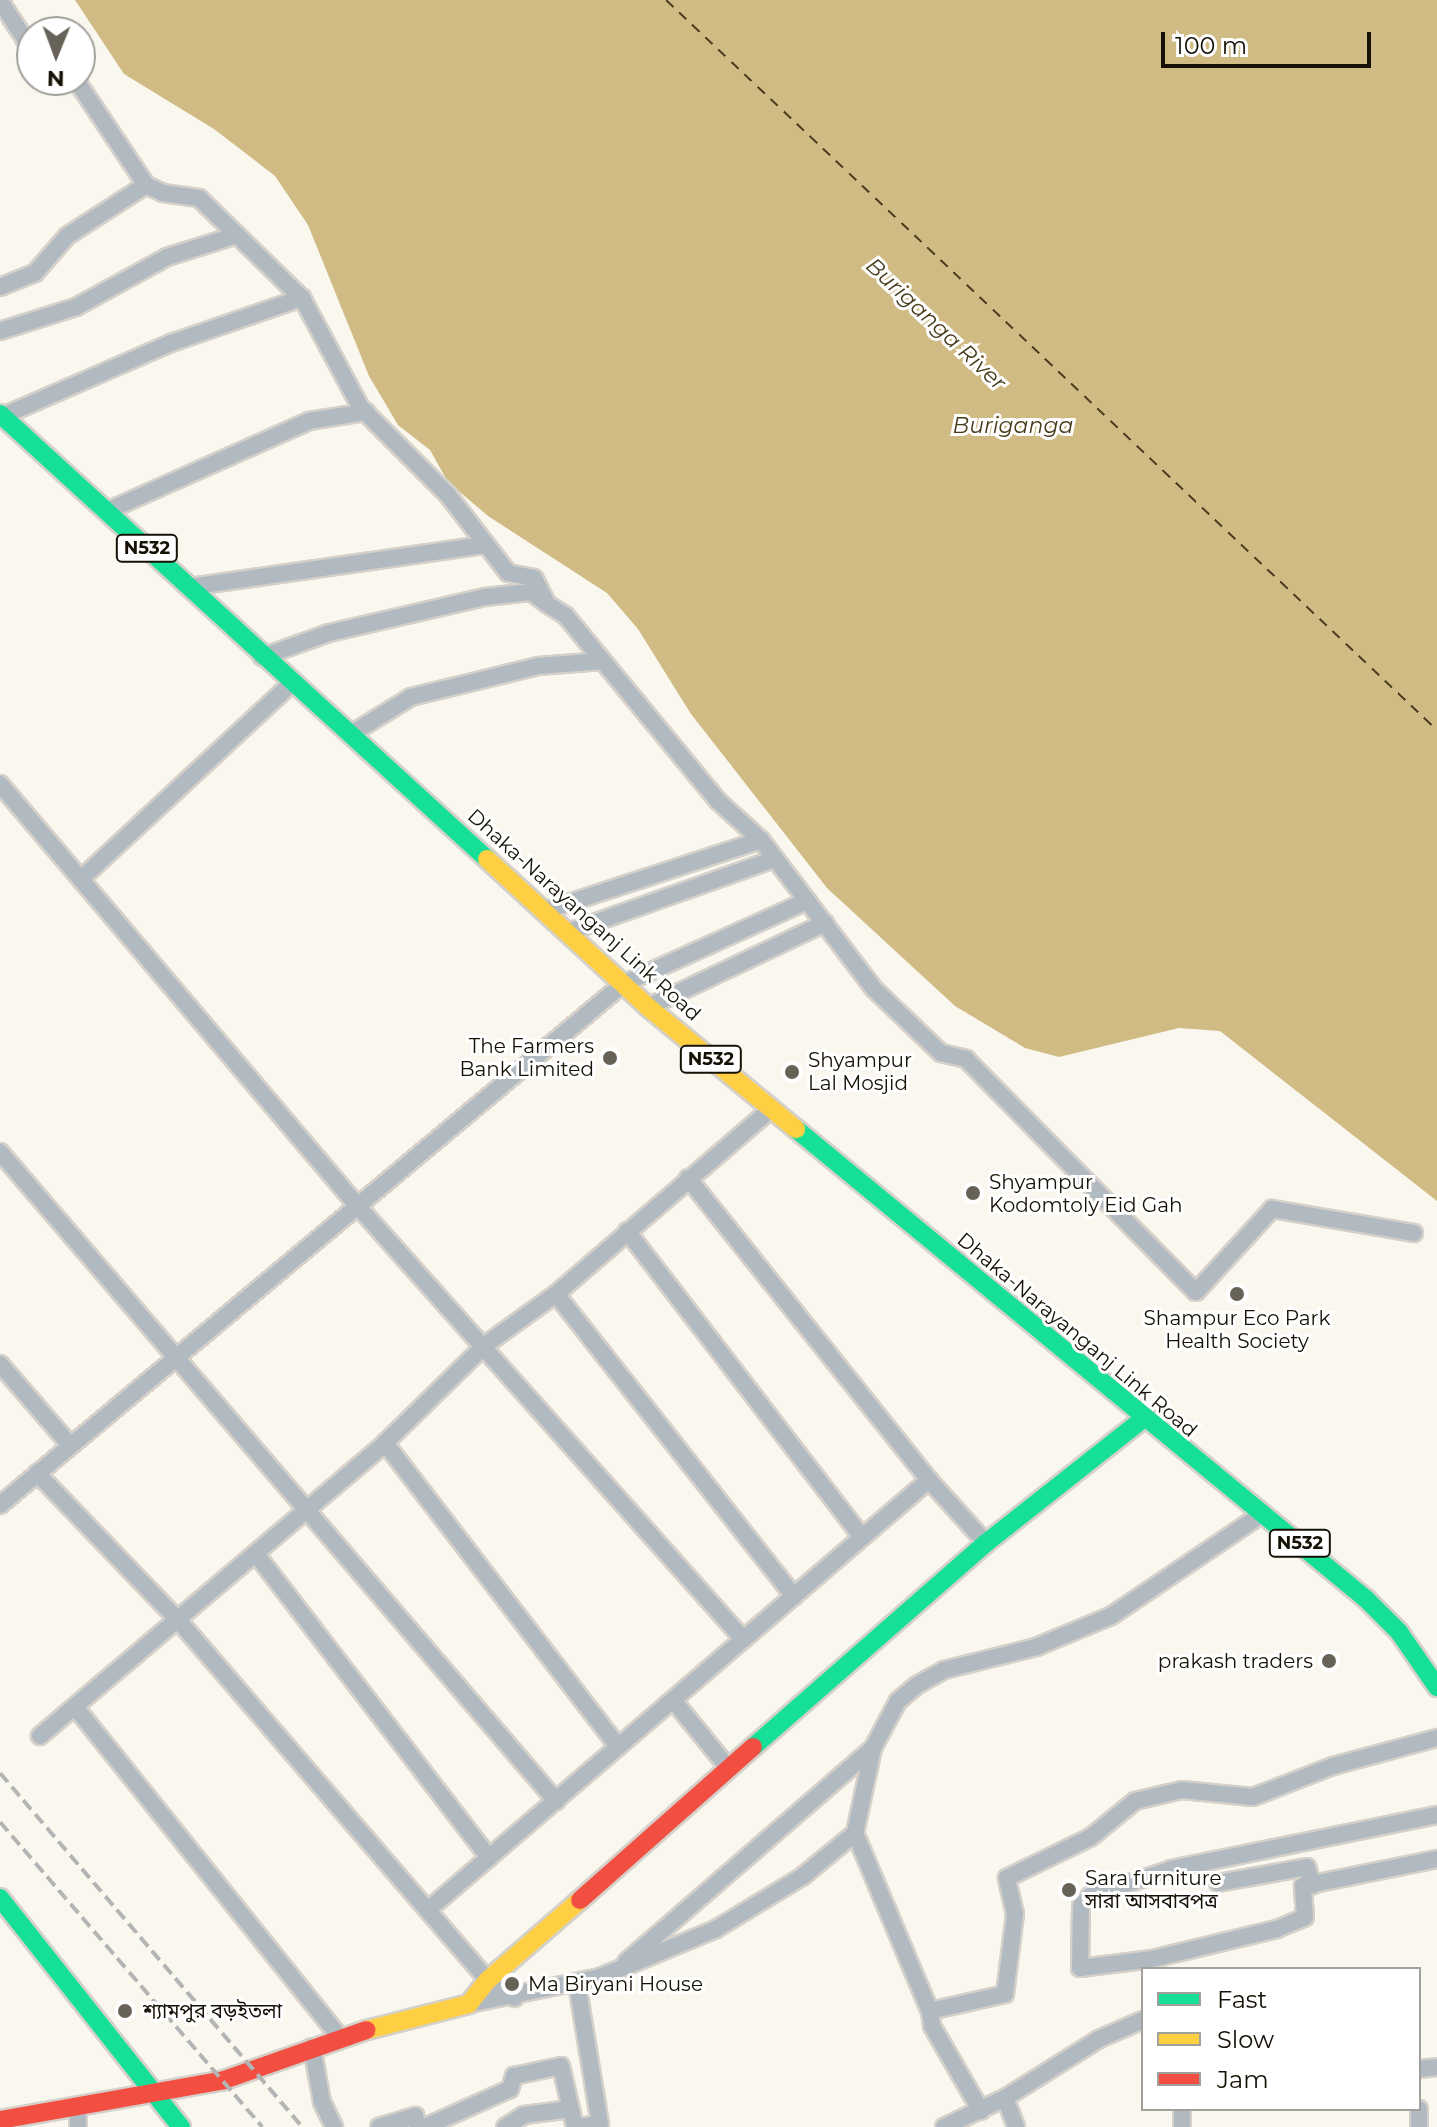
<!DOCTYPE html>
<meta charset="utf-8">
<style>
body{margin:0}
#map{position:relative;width:1437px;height:2127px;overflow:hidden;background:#faf7ef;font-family:Montserrat,"Noto Sans Bengali",sans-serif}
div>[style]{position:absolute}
.water>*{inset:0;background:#d1bb85}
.ferry>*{height:2px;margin-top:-1px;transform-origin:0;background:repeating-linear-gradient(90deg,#493c1c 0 10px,transparent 0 18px)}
.roads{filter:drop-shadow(2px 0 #d5d1ca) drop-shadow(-2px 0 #d5d1ca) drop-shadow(0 2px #d5d1ca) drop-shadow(0 -2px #d5d1ca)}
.street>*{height:16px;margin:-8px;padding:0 8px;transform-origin:8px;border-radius:8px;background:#b1b9c1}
.fast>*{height:18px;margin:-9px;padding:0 9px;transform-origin:9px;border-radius:9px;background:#16e098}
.slow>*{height:18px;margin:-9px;padding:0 9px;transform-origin:9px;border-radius:9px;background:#ffcf43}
.jam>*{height:18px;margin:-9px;padding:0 9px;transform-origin:9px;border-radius:9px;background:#f24e42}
.rail>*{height:4px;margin-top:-2px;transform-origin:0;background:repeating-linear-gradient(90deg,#b3b5b4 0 12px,transparent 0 18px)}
.dots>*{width:22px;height:22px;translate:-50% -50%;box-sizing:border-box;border:4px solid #fff;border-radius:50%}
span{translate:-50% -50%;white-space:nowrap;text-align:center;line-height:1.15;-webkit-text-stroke:6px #fff;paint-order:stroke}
.shield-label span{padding:2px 6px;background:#fff;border:2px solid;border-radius:6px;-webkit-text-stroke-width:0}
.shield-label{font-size:18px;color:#161105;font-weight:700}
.street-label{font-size:20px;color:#161105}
.poi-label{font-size:20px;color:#161105}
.right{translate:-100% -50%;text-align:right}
.left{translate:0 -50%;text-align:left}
.water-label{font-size:22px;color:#493c1c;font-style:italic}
.legend{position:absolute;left:1141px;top:1967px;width:280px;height:144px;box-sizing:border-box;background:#fff;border:2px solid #a2a09b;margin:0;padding:10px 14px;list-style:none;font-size:24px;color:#161105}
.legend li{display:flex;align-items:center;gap:16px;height:40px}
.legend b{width:40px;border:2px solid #a2a09b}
.north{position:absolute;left:16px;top:16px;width:80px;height:80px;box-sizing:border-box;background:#fff;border:2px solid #a2a09b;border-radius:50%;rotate:181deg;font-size:22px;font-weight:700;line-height:32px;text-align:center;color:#161105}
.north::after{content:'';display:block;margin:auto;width:28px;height:36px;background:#666257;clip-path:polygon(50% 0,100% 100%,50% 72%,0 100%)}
.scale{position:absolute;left:1161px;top:32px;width:210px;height:36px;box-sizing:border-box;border:4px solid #161105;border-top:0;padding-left:10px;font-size:24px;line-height:28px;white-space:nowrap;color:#161105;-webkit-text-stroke:6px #fff;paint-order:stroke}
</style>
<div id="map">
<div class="water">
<i style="clip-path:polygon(75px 0,1437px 0,1437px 1201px,1220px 1031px,1179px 1028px,1059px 1057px,1025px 1048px,955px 1006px,827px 888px,691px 714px,638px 629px,607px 593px,488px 516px,448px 482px,430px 450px,398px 425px,369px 376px,308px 225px,275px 176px,214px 129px,124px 74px)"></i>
</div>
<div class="ferry">
<i style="left:666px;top:0;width:1062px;rotate:43.44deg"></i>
</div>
<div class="roads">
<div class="street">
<i style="left:0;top:1px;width:59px;rotate:56.9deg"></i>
<i style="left:76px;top:80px;width:126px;rotate:56.3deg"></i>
<i style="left:0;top:287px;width:38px;rotate:-22deg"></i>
<i style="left:35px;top:273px;width:49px;rotate:-49.1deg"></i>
<i style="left:67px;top:236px;width:94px;rotate:-32.8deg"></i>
<i style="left:146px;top:185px;width:19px;rotate:25deg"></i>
<i style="left:163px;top:193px;width:36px;rotate:8deg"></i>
<i style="left:199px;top:198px;width:144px;rotate:44.2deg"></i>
<i style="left:302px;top:298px;width:125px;rotate:61.8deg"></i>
<i style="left:361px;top:408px;width:123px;rotate:45deg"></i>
<i style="left:448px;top:495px;width:98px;rotate:52.4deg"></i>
<i style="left:508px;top:573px;width:26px;rotate:11deg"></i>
<i style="left:534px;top:578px;width:29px;rotate:63deg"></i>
<i style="left:547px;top:604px;width:22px;rotate:32deg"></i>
<i style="left:566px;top:616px;width:239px;rotate:50.6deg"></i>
<i style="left:718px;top:801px;width:58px;rotate:42.2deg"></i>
<i style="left:761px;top:840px;width:187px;rotate:52.8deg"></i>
<i style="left:874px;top:989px;width:93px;rotate:43.7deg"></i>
<i style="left:941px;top:1053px;width:26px;rotate:13deg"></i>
<i style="left:966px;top:1059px;width:327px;rotate:45.4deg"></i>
<i style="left:1196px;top:1292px;width:113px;rotate:-47.5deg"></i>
<i style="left:1272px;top:1209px;width:144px;rotate:9.6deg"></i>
<i style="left:0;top:331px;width:80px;rotate:-17.5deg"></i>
<i style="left:76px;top:307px;width:104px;rotate:-28.8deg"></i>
<i style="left:167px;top:257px;width:73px;rotate:-17.4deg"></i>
<i style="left:3px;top:416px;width:183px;rotate:-23.5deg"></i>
<i style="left:171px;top:343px;width:139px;rotate:-19deg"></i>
<i style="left:107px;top:511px;width:221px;rotate:-24deg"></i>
<i style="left:309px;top:421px;width:58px;rotate:-9deg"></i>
<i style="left:189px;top:587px;width:297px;rotate:-8.1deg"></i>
<i style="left:262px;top:657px;width:71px;rotate:-19.7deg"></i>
<i style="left:329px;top:633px;width:160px;rotate:-13deg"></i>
<i style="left:485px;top:597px;width:46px;rotate:-6.2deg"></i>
<i style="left:531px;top:592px;width:19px;rotate:36deg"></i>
<i style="left:351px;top:734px;width:70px;rotate:-31.7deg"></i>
<i style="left:411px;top:697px;width:131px;rotate:-13.7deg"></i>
<i style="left:538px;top:666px;width:65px;rotate:-4.4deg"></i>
<i style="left:0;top:784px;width:549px;rotate:49.73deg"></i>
<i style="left:355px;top:1203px;width:584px;rotate:48.33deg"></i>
<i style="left:81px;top:879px;width:289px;rotate:-42.9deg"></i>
<i style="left:547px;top:910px;width:225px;rotate:-18.1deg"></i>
<i style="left:571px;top:931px;width:215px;rotate:-19.5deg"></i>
<i style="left:648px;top:1007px;width:196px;rotate:-25.4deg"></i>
<i style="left:0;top:1152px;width:855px;rotate:49.41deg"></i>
<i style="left:688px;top:1178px;width:386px;rotate:51.4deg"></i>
<i style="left:929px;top:1480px;width:85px;rotate:47.9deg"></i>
<i style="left:627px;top:1231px;width:386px;rotate:52.5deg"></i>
<i style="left:556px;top:1294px;width:385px;rotate:51.8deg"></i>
<i style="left:0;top:1364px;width:107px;rotate:49.2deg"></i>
<i style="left:385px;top:1443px;width:383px;rotate:52.5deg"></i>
<i style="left:37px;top:1473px;width:204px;rotate:46.2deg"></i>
<i style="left:178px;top:1620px;width:475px;rotate:49.3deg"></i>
<i style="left:488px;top:1980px;width:32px;rotate:34deg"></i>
<i style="left:0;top:1505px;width:812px;rotate:-39.9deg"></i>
<i style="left:623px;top:984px;width:202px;rotate:-24.3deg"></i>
<i style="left:256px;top:1554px;width:383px;rotate:52.5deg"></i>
<i style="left:673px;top:1700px;width:89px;rotate:50.9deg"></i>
<i style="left:76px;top:1708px;width:422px;rotate:51.3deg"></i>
<i style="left:40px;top:1736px;width:453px;rotate:-40.3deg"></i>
<i style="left:385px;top:1443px;width:140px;rotate:-44.4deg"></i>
<i style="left:485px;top:1345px;width:87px;rotate:-35.7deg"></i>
<i style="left:556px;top:1294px;width:284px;rotate:-40.7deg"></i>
<i style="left:1437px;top:1815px;width:270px;rotate:168.5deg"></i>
<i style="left:1172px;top:1869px;width:86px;rotate:161.8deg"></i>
<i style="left:1090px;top:1896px;width:13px;rotate:132deg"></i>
<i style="left:1081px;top:1906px;width:62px;rotate:90.9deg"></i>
<i style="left:1080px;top:1968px;width:73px;rotate:-7.1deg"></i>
<i style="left:1152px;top:1959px;width:129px;rotate:-13.5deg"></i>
<i style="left:1277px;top:1929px;width:30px;rotate:-23deg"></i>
<i style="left:1305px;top:1917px;width:31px;rotate:-94deg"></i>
<i style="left:1303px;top:1886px;width:137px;rotate:-11.4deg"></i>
<i style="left:855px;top:1833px;width:193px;rotate:67.2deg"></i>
<i style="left:930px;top:2011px;width:77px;rotate:-12.8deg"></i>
<i style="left:1005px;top:1994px;width:81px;rotate:-82.9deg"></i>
<i style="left:1015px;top:1914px;width:37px;rotate:-103deg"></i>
<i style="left:1007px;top:1878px;width:93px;rotate:-26deg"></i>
<i style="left:1091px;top:1837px;width:57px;rotate:-39.3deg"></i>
<i style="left:1135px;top:1801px;width:48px;rotate:-13.2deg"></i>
<i style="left:1182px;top:1790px;width:71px;rotate:5.6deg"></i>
<i style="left:1253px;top:1797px;width:86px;rotate:-21.2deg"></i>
<i style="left:1333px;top:1766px;width:108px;rotate:-15.1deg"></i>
<i style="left:1218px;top:1883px;width:90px;rotate:-10.2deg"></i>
<i style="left:1307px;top:1867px;width:19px;rotate:74deg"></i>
<i style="left:429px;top:1909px;width:659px;rotate:-40.63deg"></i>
<i style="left:626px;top:1962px;width:327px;rotate:-40.9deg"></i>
<i style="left:469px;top:2004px;width:134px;rotate:-11.6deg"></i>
<i style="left:600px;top:1977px;width:126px;rotate:-22.5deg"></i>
<i style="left:716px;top:1929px;width:102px;rotate:-31.3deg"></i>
<i style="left:803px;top:1876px;width:67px;rotate:-39.6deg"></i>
<i style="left:855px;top:1833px;width:87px;rotate:-78deg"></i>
<i style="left:873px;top:1748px;width:53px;rotate:-62deg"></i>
<i style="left:898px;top:1701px;width:25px;rotate:-40deg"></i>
<i style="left:917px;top:1685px;width:31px;rotate:-29deg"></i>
<i style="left:944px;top:1670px;width:95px;rotate:-14deg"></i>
<i style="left:1036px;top:1647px;width:81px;rotate:-22.5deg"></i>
<i style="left:1111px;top:1616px;width:182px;rotate:-34deg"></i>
<i style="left:930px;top:2011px;width:15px;rotate:82deg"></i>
<i style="left:932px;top:2026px;width:98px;rotate:60deg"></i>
<i style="left:312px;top:2047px;width:56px;rotate:79.7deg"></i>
<i style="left:322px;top:2102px;width:28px;rotate:64deg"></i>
<i style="left:1419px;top:2069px;width:18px;rotate:-6deg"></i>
<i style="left:1005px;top:2098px;width:31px;rotate:69deg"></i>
<i style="left:1419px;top:2109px;width:18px;rotate:90deg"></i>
<i style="left:78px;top:2110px;width:17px;rotate:90deg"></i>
<i style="left:379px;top:2127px;width:38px;rotate:-17deg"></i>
<i style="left:415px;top:2116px;width:11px;rotate:75deg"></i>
<i style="left:425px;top:2127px;width:93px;rotate:-24.1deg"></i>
<i style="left:510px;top:2089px;width:14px;rotate:-73deg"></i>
<i style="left:514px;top:2076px;width:48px;rotate:-12deg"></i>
<i style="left:561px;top:2066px;width:63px;rotate:77.1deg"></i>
<i style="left:505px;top:2127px;width:22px;rotate:-32deg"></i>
<i style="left:524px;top:2115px;width:47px;rotate:-7.3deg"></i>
<i style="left:576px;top:2127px;width:24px;rotate:-7deg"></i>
<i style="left:600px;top:2124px;width:143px;rotate:-99.3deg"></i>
<i style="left:944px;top:2127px;width:68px;rotate:-25.4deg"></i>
<i style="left:1005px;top:2098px;width:111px;rotate:-32.1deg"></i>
<i style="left:1099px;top:2039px;width:48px;rotate:-23.4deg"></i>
<i style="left:1182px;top:2127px;width:18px;rotate:-90deg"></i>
</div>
<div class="fast">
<i style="left:0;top:414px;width:660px;rotate:42.42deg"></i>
<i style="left:796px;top:1129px;width:739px;rotate:39.51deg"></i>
<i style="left:1366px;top:1599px;width:47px;rotate:45deg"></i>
<i style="left:1399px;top:1632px;width:67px;rotate:55.4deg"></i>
<i style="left:753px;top:1747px;width:310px;rotate:-41.2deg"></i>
<i style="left:986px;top:1543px;width:200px;rotate:-38.3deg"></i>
<i style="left:0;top:1898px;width:292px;rotate:51.7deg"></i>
</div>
<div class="slow">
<i style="left:487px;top:859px;width:219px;rotate:42.6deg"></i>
<i style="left:648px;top:1007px;width:192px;rotate:39.5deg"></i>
<i style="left:367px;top:2030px;width:105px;rotate:-14.3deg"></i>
<i style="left:469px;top:2004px;width:31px;rotate:-52deg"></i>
<i style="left:488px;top:1980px;width:122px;rotate:-41deg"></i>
</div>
<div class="jam">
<i style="left:580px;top:1900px;width:231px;rotate:-41.5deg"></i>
<i style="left:0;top:2120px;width:228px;rotate:-10.1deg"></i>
<i style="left:224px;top:2080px;width:151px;rotate:-19.3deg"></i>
</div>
</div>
<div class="rail">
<i style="left:0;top:1773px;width:465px;rotate:49.5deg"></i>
<i style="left:0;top:1822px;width:402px;rotate:49.3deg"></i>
</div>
<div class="dots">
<i style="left:610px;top:1058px;background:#666257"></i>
<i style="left:792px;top:1072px;background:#666257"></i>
<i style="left:973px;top:1193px;background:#666257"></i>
<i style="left:1237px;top:1294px;background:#666257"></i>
<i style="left:1329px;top:1661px;background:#666257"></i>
<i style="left:1069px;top:1890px;background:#666257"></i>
<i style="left:512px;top:1984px;background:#666257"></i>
<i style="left:125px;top:2011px;background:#666257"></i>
</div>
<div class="shield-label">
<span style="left:147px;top:548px">N532</span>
<span style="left:711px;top:1059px">N532</span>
<span style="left:1300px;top:1543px">N532</span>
</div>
<div class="street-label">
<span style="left:584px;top:915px;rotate:42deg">Dhaka-Narayanganj Link Road</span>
<span style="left:1077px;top:1335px;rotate:40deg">Dhaka-Narayanganj Link Road</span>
</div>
<div class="poi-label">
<span class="right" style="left:594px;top:1058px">The Farmers<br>Bank Limited</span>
<span class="left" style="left:808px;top:1072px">Shyampur<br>Lal Mosjid</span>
<span class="left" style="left:989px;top:1194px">Shyampur<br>Kodomtoly Eid Gah</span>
<span style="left:1237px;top:1330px">Shampur Eco Park<br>Health Society</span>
<span class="right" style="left:1313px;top:1661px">prakash traders</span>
<span class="left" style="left:1085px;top:1890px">Sara furniture<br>সারা আসবাবপত্র</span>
<span class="left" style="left:528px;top:1984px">Ma Biryani House</span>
<span class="left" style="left:143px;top:2011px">শ্যামপুর বড়ইতলা</span>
</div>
<div class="water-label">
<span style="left:936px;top:324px;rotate:43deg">Buriganga River</span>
<span style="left:1013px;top:426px">Buriganga</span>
</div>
<ul class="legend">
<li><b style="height:10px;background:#16e098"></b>Fast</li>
<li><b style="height:10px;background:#ffcf43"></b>Slow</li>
<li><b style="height:10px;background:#f24e42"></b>Jam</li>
</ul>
<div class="north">N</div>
<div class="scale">100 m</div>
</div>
